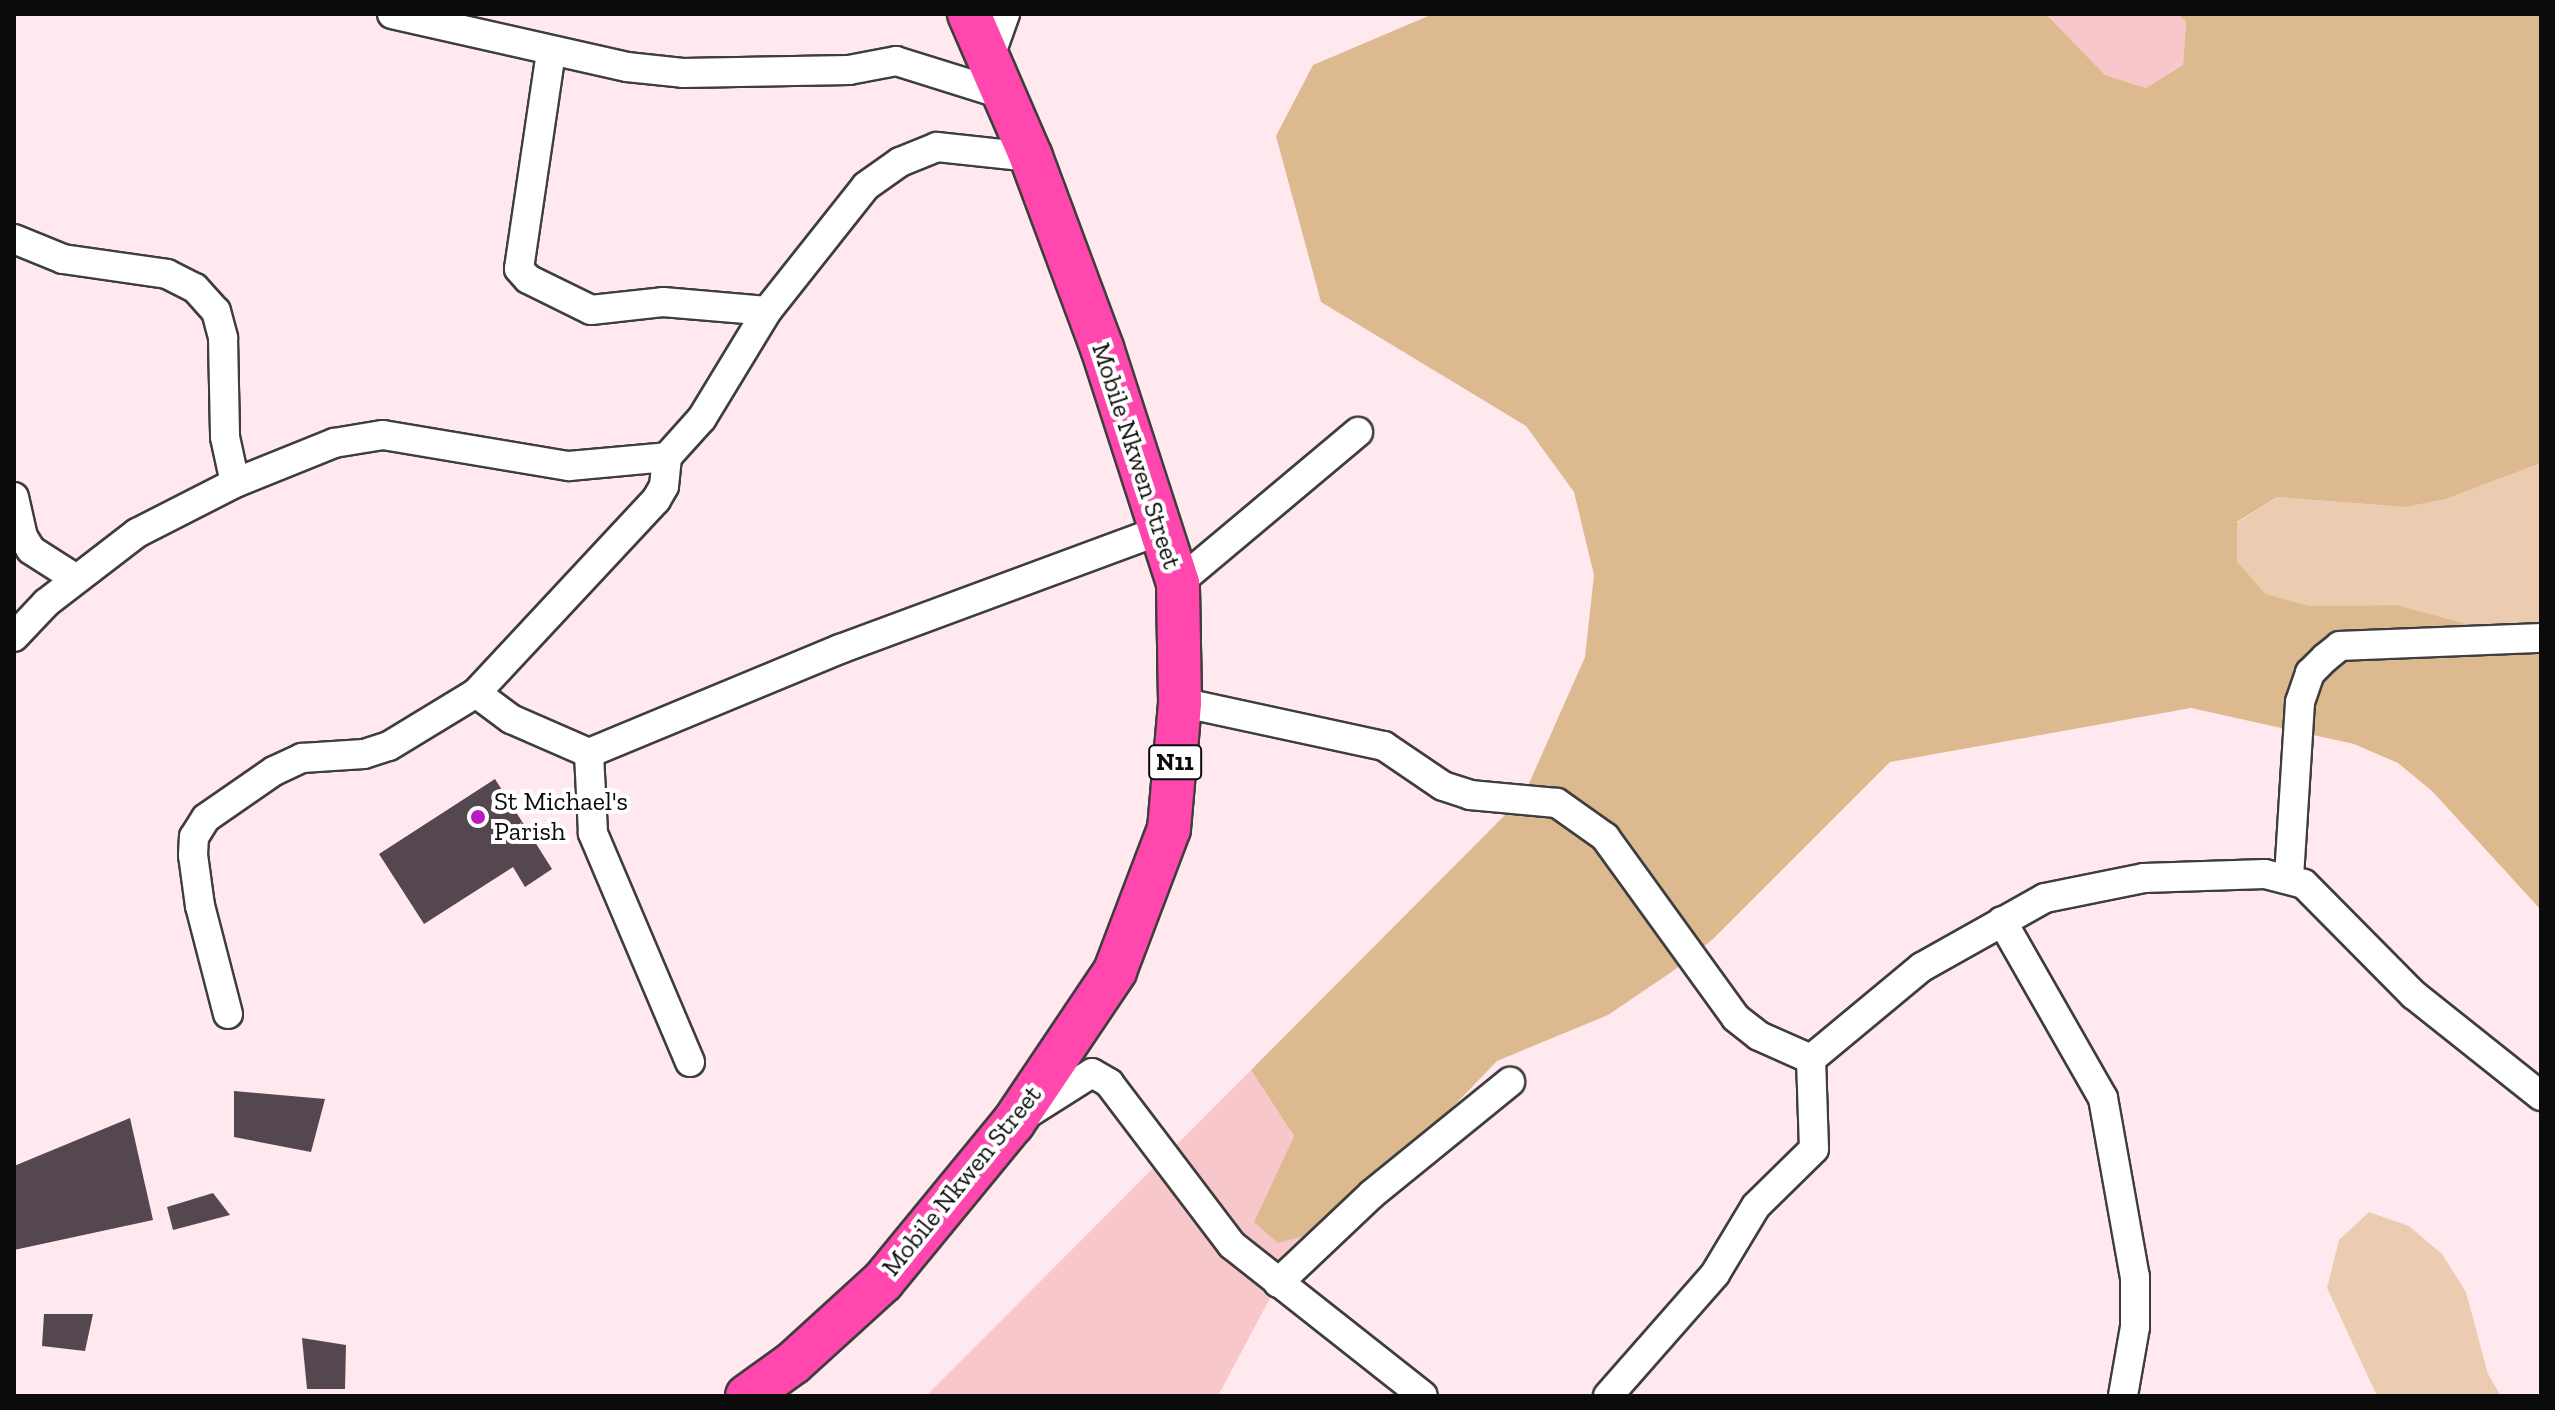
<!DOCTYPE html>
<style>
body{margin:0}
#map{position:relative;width:2555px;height:1410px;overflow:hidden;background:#ffe9ee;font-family:"Zilla Slab",serif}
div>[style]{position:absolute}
.farmland>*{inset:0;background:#f7c7cc}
.green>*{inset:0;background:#ecccb0}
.forest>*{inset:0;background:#ddb98f}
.building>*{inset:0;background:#54474f}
.roads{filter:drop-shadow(2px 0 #3e3e3e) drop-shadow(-2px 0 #3e3e3e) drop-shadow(0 2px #3e3e3e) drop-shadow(0 -2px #3e3e3e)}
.minor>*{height:28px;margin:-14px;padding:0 14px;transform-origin:14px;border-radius:14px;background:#fff}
.highway>*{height:42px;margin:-21px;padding:0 21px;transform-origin:21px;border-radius:21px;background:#ff47ae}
.dots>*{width:22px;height:22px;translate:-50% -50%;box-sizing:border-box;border:4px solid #fff;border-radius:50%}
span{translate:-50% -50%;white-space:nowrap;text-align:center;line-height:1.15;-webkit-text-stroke:8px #fff;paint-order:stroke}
.shield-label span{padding:2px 6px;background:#fff;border:2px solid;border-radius:6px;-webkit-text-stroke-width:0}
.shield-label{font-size:24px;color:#0b0b0b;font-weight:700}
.street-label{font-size:26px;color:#0b0b0b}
.poi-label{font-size:26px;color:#0b0b0b}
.left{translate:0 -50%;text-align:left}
.frame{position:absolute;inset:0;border:16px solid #0b0b0b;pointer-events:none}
</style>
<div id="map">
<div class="farmland">
<i style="clip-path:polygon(2046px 14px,2178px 14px,2186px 22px,2183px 65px,2146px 88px,2105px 75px)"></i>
<i style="clip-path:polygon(1251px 1070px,1294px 1136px,1254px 1222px,1337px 1227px,1278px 1283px,1218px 1396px,926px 1396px)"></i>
</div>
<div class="green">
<i style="clip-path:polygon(2541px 463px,2541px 631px,2511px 636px,2397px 605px,2310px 606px,2266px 594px,2237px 563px,2237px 523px,2277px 497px,2406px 507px,2446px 499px)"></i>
<i style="clip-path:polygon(2369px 1212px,2409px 1226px,2442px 1254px,2466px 1292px,2488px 1374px,2501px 1396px,2377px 1396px,2327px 1288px,2339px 1240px)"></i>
</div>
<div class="forest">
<i style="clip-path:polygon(1433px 14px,2046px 14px,2105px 75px,2146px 88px,2183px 65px,2186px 22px,2178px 14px,2541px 14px,2541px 463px,2446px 499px,2406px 507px,2277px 497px,2237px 522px,2237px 562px,2266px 594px,2310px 606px,2397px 605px,2511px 636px,2541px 631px,2541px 910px,2432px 791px,2398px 763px,2354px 744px,2191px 708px,1890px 762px,1713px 939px,1673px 971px,1608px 1015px,1497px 1061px,1337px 1227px,1278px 1243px,1254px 1222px,1294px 1136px,1251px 1070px,1523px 797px,1585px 657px,1594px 575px,1574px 492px,1526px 426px,1321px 302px,1276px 136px,1313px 65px)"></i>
</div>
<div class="building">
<i style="clip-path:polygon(495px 779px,552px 869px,525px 887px,513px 867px,424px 924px,379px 854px)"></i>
<i style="clip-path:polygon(234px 1091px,325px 1099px,311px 1152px,234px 1137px)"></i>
<i style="clip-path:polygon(130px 1118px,153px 1220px,14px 1250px,14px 1166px)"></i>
<i style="clip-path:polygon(213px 1193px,230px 1215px,173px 1230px,167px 1207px)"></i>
<i style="clip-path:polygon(44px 1314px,93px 1314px,85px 1351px,42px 1346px)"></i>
<i style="clip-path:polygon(302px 1338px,346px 1345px,345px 1389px,307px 1389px)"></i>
</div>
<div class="roads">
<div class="minor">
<i style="left:392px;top:14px;width:241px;rotate:12.7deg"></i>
<i style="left:627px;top:67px;width:56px;rotate:6.1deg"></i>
<i style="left:683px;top:73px;width:166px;rotate:-1deg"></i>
<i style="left:849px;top:70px;width:48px;rotate:-10.8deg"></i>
<i style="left:896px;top:61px;width:111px;rotate:17.3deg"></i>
<i style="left:551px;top:52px;width:219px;rotate:98.4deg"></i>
<i style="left:519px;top:269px;width:13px;rotate:48deg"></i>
<i style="left:528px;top:279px;width:70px;rotate:26.2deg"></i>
<i style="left:591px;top:310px;width:72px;rotate:-6.3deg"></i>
<i style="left:663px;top:302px;width:104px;rotate:4.9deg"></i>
<i style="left:990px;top:56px;width:45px;rotate:-70.3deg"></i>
<i style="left:14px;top:239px;width:53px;rotate:22.2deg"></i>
<i style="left:63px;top:259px;width:105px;rotate:8.2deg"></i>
<i style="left:167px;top:274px;width:31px;rotate:27deg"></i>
<i style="left:195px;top:288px;width:31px;rotate:48deg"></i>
<i style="left:216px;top:311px;width:28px;rotate:75deg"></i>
<i style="left:223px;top:338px;width:99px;rotate:88.8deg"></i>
<i style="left:225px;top:437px;width:47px;rotate:77.7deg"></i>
<i style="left:14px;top:497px;width:41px;rotate:77.3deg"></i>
<i style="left:23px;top:537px;width:15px;rotate:58deg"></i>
<i style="left:31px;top:550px;width:52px;rotate:32.5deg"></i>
<i style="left:1178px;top:583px;width:235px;rotate:-40deg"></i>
<i style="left:14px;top:637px;width:47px;rotate:-46.7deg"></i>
<i style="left:46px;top:603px;width:115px;rotate:-37.6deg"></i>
<i style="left:137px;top:533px;width:110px;rotate:-27deg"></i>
<i style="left:235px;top:483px;width:107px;rotate:-22deg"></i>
<i style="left:334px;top:443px;width:50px;rotate:-9.3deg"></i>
<i style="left:383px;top:435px;width:189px;rotate:9.5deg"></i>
<i style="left:569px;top:466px;width:98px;rotate:-5.2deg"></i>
<i style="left:667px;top:457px;width:52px;rotate:-48.1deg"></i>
<i style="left:702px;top:418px;width:125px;rotate:-58.7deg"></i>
<i style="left:767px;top:311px;width:159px;rotate:-51.6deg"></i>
<i style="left:866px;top:186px;width:42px;rotate:-35.2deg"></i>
<i style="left:900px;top:162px;width:40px;rotate:-22deg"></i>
<i style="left:937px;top:147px;width:95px;rotate:6.1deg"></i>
<i style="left:476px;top:693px;width:44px;rotate:36.6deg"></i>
<i style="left:511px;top:719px;width:85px;rotate:23.6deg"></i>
<i style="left:1180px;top:702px;width:209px;rotate:12.2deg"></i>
<i style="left:1384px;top:746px;width:71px;rotate:34.1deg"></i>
<i style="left:1443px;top:786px;width:28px;rotate:18deg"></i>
<i style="left:1470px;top:795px;width:87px;rotate:5.3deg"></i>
<i style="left:1557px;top:803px;width:59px;rotate:35.3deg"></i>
<i style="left:1605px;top:837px;width:223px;rotate:54.1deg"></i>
<i style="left:1736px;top:1018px;width:29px;rotate:38deg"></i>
<i style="left:1759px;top:1036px;width:57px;rotate:23.9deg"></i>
<i style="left:2289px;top:877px;width:175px;rotate:-86.4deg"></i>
<i style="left:2300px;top:702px;width:31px;rotate:-71deg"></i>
<i style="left:2310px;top:673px;width:21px;rotate:-45deg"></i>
<i style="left:2325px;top:658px;width:19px;rotate:-39deg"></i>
<i style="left:2340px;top:646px;width:201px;rotate:-2.3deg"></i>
<i style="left:2002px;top:921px;width:204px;rotate:60.3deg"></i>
<i style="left:2103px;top:1098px;width:182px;rotate:79.9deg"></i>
<i style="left:2135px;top:1277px;width:50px;rotate:90deg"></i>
<i style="left:2135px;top:1327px;width:70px;rotate:99.9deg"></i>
<i style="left:228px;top:1014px;width:112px;rotate:-104.5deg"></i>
<i style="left:200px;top:906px;width:51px;rotate:-97.8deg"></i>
<i style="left:193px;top:855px;width:18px;rotate:-87deg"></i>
<i style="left:194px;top:837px;width:22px;rotate:-58deg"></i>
<i style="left:206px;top:818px;width:83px;rotate:-34.7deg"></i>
<i style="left:274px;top:771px;width:31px;rotate:-25deg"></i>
<i style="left:302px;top:758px;width:62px;rotate:-3.7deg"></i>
<i style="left:364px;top:754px;width:26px;rotate:-18deg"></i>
<i style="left:389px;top:746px;width:102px;rotate:-31.3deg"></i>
<i style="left:476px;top:693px;width:264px;rotate:-47deg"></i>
<i style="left:656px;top:500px;width:16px;rotate:-60deg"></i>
<i style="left:664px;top:486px;width:29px;rotate:-84deg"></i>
<i style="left:1811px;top:1059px;width:144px;rotate:-39.7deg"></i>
<i style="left:1922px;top:967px;width:141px;rotate:-29.3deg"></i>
<i style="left:2045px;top:898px;width:101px;rotate:-11.4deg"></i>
<i style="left:2144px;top:878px;width:121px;rotate:-1.9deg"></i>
<i style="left:2265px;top:874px;width:40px;rotate:14.4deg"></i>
<i style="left:2304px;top:884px;width:156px;rotate:45.3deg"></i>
<i style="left:2414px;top:995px;width:162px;rotate:38.5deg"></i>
<i style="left:690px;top:1062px;width:249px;rotate:-113deg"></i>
<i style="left:593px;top:833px;width:80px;rotate:-92.9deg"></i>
<i style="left:589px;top:753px;width:272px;rotate:-22.5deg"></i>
<i style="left:840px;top:649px;width:342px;rotate:-20.3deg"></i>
<i style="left:1024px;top:1116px;width:80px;rotate:-32.3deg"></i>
<i style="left:1092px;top:1073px;width:20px;rotate:30deg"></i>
<i style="left:1109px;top:1083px;width:203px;rotate:52.8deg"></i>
<i style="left:1232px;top:1245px;width:243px;rotate:38.3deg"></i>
<i style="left:1278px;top:1283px;width:129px;rotate:-43.4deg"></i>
<i style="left:1372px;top:1194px;width:178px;rotate:-39.1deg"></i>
<i style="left:1608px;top:1396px;width:162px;rotate:-48.7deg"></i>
<i style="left:1715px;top:1274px;width:79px;rotate:-58.9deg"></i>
<i style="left:1756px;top:1206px;width:81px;rotate:-44.5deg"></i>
<i style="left:1814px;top:1149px;width:90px;rotate:-91.9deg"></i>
</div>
<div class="highway">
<i style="left:747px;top:1396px;width:57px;rotate:-35.7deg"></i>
<i style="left:793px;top:1363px;width:122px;rotate:-42.3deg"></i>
<i style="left:883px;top:1281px;width:205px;rotate:-50.6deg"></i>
<i style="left:1013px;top:1123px;width:183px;rotate:-56.1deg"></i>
<i style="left:1115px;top:971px;width:152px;rotate:-69.2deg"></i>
<i style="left:1169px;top:829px;width:127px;rotate:-85deg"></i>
<i style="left:1180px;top:702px;width:119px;rotate:-91deg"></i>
<i style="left:1178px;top:583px;width:247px;rotate:-107.9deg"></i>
<i style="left:1102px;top:348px;width:204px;rotate:-110.4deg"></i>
<i style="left:1031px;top:157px;width:156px;rotate:-113.4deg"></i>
</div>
</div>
<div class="dots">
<i style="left:478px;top:817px;background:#b91ac4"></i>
</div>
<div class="shield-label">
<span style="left:1175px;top:762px">N11</span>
</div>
<div class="street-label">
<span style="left:1136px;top:456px;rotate:72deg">Mobile Nkwen Street</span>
<span style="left:962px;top:1181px;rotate:-51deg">Mobile Nkwen Street</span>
</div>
<div class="poi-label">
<span class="left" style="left:494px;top:817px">St Michael's<br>Parish</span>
</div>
<div class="frame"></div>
</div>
